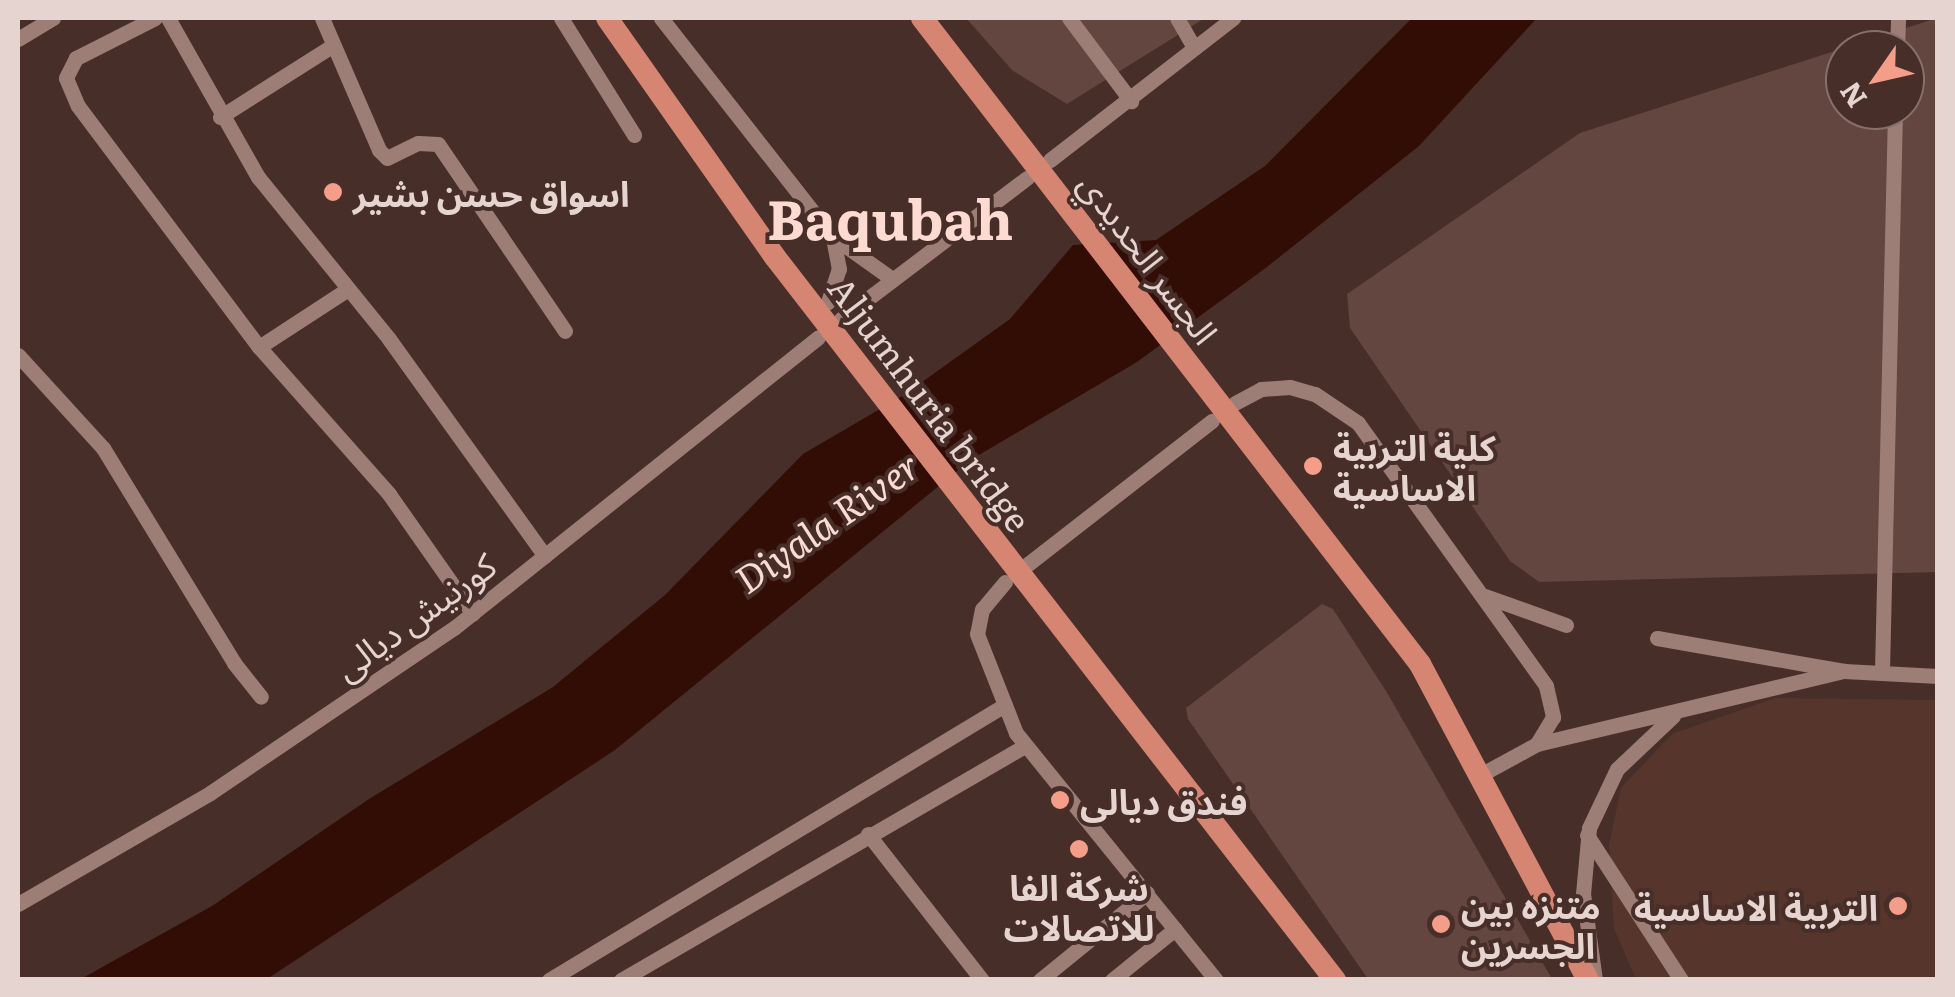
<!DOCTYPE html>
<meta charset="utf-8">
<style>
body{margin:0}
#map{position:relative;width:1955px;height:997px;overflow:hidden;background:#482e28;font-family:Literata,"Noto Sans Arabic",serif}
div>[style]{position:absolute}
.built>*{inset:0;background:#56352d}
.green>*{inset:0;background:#62463f}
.water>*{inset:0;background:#320d06}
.street>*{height:15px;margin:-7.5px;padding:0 7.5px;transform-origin:7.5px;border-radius:7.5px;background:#9d7e77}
.primary>*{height:22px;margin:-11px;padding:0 11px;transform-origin:11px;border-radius:11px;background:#d58572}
.dots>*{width:28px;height:28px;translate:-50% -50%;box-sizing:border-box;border:5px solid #482e28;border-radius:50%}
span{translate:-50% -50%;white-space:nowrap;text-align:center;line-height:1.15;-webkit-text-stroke:8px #482e28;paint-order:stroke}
.poi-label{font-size:35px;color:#e6d4d0;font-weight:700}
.left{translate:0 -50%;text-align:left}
.right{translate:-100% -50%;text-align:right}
.street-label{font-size:35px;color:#e6d4d0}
.water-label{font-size:38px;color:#fadbd3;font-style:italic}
.town-label{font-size:55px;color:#fddbd2;font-weight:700}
.frame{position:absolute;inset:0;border:20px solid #e6d4d0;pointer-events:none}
.north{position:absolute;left:1825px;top:30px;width:100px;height:100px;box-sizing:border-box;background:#482e28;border:2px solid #87706b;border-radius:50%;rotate:236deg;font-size:28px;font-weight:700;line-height:40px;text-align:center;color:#e6d4d0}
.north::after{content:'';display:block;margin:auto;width:35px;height:45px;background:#f49e89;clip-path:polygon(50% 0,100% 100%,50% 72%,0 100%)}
</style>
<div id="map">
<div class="built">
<i style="clip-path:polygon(1775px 698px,1937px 700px,1937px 979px,1636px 979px,1614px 929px,1609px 845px,1621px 788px,1672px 734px)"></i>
</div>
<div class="green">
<i style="clip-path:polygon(966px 18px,1205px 18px,1067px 104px,1013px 71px)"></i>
<i style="clip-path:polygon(evenodd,1937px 18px,1937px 572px,1539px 582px,1510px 561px,1350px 328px,1347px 294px,1580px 133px,1937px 18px,1845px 50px,1905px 50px,1905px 110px,1845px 110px,1845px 50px)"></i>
<i style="clip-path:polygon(1322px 604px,1333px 609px,1386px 691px,1552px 979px,1368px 979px,1188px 719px,1186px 708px)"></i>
</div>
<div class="water">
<i style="clip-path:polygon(1412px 18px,1537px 18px,1419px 146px,1267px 267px,1137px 362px,972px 459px,615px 750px,267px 979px,79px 980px,212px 906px,369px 799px,553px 687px,665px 595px,803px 454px,904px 395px,1010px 319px,1073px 245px,1156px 240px,1265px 166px)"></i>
</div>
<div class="street">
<i style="left:155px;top:18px;width:89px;rotate:153.1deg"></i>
<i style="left:76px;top:58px;width:22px;rotate:117deg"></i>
<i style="left:66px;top:78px;width:30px;rotate:67deg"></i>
<i style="left:78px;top:106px;width:301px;rotate:53.1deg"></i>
<i style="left:259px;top:347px;width:196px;rotate:48.5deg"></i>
<i style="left:389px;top:494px;width:146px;rotate:55deg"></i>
<i style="left:168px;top:18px;width:183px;rotate:60.5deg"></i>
<i style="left:258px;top:177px;width:208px;rotate:51deg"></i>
<i style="left:389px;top:339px;width:267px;rotate:54.3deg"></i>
<i style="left:322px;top:18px;width:144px;rotate:66.6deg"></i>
<i style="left:379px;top:150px;width:11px;rotate:45deg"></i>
<i style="left:387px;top:158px;width:34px;rotate:-26deg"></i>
<i style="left:418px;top:143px;width:20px;rotate:3deg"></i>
<i style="left:438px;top:144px;width:226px;rotate:55.8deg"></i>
<i style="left:561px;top:18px;width:138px;rotate:58deg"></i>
<i style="left:661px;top:18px;width:278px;rotate:51.9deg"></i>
<i style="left:833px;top:237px;width:71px;rotate:35.3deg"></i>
<i style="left:1069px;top:18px;width:104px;rotate:53.2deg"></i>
<i style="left:1177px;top:18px;width:34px;rotate:60deg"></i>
<i style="left:18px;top:39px;width:41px;rotate:-31deg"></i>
<i style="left:1897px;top:50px;width:32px;rotate:-88deg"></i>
<i style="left:220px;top:117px;width:133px;rotate:-32.4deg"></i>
<i style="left:1050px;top:160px;width:232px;rotate:-37.8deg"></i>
<i style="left:828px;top:302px;width:35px;rotate:-72deg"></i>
<i style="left:839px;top:269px;width:33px;rotate:-101deg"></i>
<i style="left:841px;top:319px;width:233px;rotate:-37.2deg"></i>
<i style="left:259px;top:347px;width:106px;rotate:-33.1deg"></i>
<i style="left:18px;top:355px;width:126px;rotate:47.6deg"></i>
<i style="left:103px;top:448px;width:252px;rotate:58.6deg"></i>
<i style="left:234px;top:663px;width:43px;rotate:51.5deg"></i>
<i style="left:1235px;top:403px;width:30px;rotate:-28deg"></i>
<i style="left:1261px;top:389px;width:29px;rotate:-4deg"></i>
<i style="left:1290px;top:387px;width:26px;rotate:16deg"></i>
<i style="left:1315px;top:394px;width:52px;rotate:34deg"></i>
<i style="left:1358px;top:423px;width:323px;rotate:54.4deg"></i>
<i style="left:1546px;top:686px;width:32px;rotate:77deg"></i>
<i style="left:1553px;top:717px;width:31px;rotate:121deg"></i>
<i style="left:1537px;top:744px;width:63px;rotate:151.4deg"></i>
<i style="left:1028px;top:564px;width:233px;rotate:-37.9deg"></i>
<i style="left:1005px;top:582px;width:35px;rotate:130deg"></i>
<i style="left:982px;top:609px;width:25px;rotate:101deg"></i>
<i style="left:977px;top:634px;width:106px;rotate:68.5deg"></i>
<i style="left:1016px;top:733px;width:318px;rotate:51deg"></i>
<i style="left:1485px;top:596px;width:86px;rotate:19.7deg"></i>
<i style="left:1657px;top:638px;width:190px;rotate:10deg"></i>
<i style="left:1844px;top:671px;width:94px;rotate:3deg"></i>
<i style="left:1882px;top:671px;width:561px;rotate:-88.67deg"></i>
<i style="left:1537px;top:744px;width:316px;rotate:-13.4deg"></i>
<i style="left:868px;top:834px;width:185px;rotate:52deg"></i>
<i style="left:1587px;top:835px;width:173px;rotate:57deg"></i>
<i style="left:18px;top:904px;width:222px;rotate:-30deg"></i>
<i style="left:210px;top:793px;width:295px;rotate:-34.1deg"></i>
<i style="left:454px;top:628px;width:466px;rotate:-38.6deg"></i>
<i style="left:549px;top:980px;width:530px;rotate:-31.11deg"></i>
<i style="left:621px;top:980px;width:466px;rotate:-30.1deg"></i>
<i style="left:1040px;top:980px;width:138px;rotate:-39.1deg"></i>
<i style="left:1112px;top:980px;width:81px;rotate:-39deg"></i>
<i style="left:1595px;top:980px;width:87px;rotate:-97.9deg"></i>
<i style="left:1583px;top:894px;width:66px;rotate:-84.8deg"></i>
<i style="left:1589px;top:828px;width:65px;rotate:-64.6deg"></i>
<i style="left:1617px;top:769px;width:77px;rotate:-43.4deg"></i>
</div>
<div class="primary">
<i style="left:607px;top:18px;width:292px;rotate:54.9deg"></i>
<i style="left:775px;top:257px;width:915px;rotate:52.24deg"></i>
<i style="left:922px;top:18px;width:816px;rotate:52.37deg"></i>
<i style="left:1420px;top:664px;width:358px;rotate:62deg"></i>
</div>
<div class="dots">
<i style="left:333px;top:192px;background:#f49e89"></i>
<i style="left:1313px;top:466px;background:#f49e89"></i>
<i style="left:1060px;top:800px;background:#f49e89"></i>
<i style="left:1079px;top:849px;background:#f49e89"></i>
<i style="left:1898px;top:906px;background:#f49e89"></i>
<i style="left:1441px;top:924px;background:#f49e89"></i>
</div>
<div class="poi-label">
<span class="left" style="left:353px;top:192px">اسواق حسن بشير</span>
<span class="left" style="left:1333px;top:466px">كلية التربية<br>الاساسية</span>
<span class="left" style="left:1080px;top:800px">فندق ديالى</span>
<span style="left:1079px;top:906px">شركة الفا<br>للاتصالات</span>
<span class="left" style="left:1461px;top:924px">متنزه بين<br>الجسرين</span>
<span class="right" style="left:1878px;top:906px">التربية الاساسية</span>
</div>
<div class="street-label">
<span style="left:1150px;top:257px;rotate:53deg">الجسر الحديدي</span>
<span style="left:931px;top:403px;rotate:53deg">Aljumhuria bridge</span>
<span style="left:414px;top:615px;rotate:-36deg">كورنيش ديالى</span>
</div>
<div class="water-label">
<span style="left:826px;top:521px;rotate:-35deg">Diyala River</span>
</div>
<div class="town-label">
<span style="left:890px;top:217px">Baqubah</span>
</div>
<div class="frame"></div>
<div class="north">N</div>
</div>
